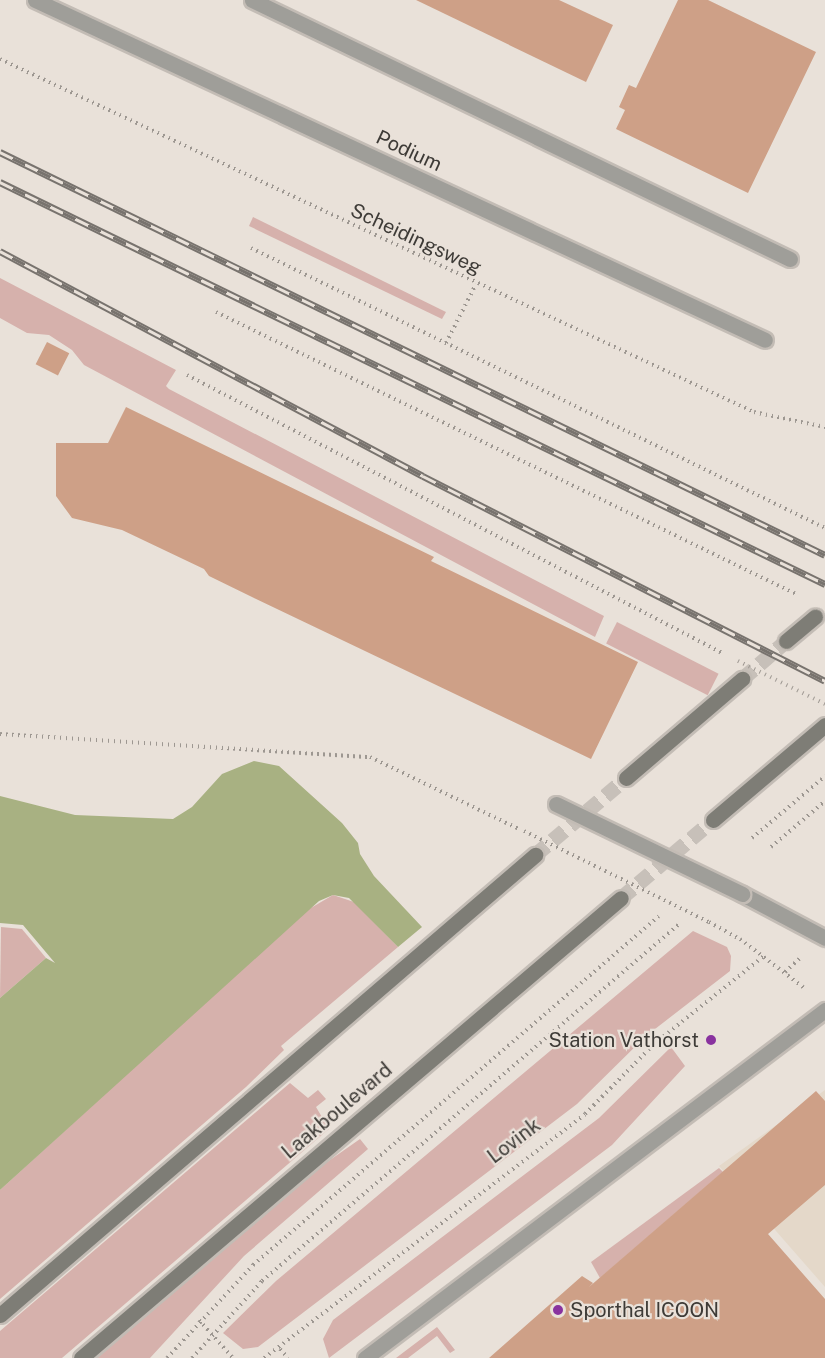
<!DOCTYPE html>
<style>
body{margin:0}
#map{position:relative;width:825px;height:1358px;overflow:hidden;background:#e9e1d9;font-family:"Public Sans",sans-serif}
div>[style]{position:absolute}
.built>*{inset:0;background:#e4d8c9}
.green>*{inset:0;background:#d6b1ac;transform-origin:0 0}
.water>*{inset:0;background:#a8b182}
.building>*{inset:0;background:#cea087;transform-origin:0 0}
.secondary-tunnel>*{height:15px;margin-top:-7.5px;transform-origin:0;background:repeating-linear-gradient(90deg,#c7c0b9 0 15px,transparent 0 23px)}
.path>*{height:4px;margin-top:-2px;transform-origin:0;background:repeating-linear-gradient(90deg,#9d9791 0 1.5px,transparent 0 6px)}
.roads{filter:drop-shadow(2px 0 #c3bcb5) drop-shadow(-2px 0 #c3bcb5) drop-shadow(0 2px #c3bcb5) drop-shadow(0 -2px #c3bcb5)}
.minor>*{height:15px;margin:-7.5px;padding:0 7.5px;transform-origin:7.5px;border-radius:7.5px;background:#9f9e99}
.secondary>*{height:15px;margin:-7.5px;padding:0 7.5px;transform-origin:7.5px;border-radius:7.5px;background:#7e7d76}
.rail>*{height:7px;margin-top:-3.5px;transform-origin:0;background:repeating-linear-gradient(90deg,#e9e1d9 0 14px,#78736e 0 28px);box-sizing:border-box;border-block:2px solid #78736e}
.path-bridge>*{height:4px;margin-top:-2px;transform-origin:0;background:repeating-linear-gradient(90deg,#9d9791 0 1.5px,transparent 0 6px)}
.bridges{filter:drop-shadow(2px 0 #c3bcb5) drop-shadow(-2px 0 #c3bcb5) drop-shadow(0 2px #c3bcb5) drop-shadow(0 -2px #c3bcb5)}
.minor-bridge>*{height:15px;margin:-7.5px;padding:0 7.5px;transform-origin:7.5px;border-radius:7.5px;background:#9f9e99}
.dots>*{width:16px;height:16px;translate:-50% -50%;box-sizing:border-box;border:3px solid #e9e1d9;border-radius:50%}
span{translate:-50% -50%;white-space:nowrap;text-align:center;line-height:1.15;-webkit-text-stroke:4.5px #e9e1d9;paint-order:stroke}
.street-label{font-size:20px;color:#3e3b37}
.poi-label{font-size:20px;color:#3e3b37}
.right{translate:-100% -50%;text-align:right}
.left{translate:0 -50%;text-align:left}
</style>
<div id="map">
<div class="built">
<i style="clip-path:polygon(825px 1090px,825px 1287px,719px 1166px)"></i>
</div>
<div class="green">
<i style="clip-path:polygon(253px 217px,446px 312px,442px 319px,249px 226px)"></i>
<i style="clip-path:polygon(0 278px,176px 370px,166px 386px,169px 389px,604px 616px,595px 637px,84px 365px,72px 350px,49px 335px,27px 333px,0 318px)"></i>
<i style="left:617px;top:622px;width:114px;height:24px;rotate:27deg"></i>
<i style="clip-path:polygon(333px 895px,354px 902px,398px 947px,281px 1046px,284px 1050px,246px 1087px,0 1299px,0 1190px,304px 912px)"></i>
<i style="clip-path:polygon(1px 927px,22px 929px,46px 958px,0 998px)"></i>
<i style="clip-path:polygon(693px 931px,727px 947px,731px 956px,730px 971px,646px 1036px,577px 1104px,258px 1347px,243px 1349px,223px 1333px,276px 1281px)"></i>
<i style="clip-path:polygon(671px 1047px,685px 1066px,612px 1145px,329px 1358px,323px 1339px,333px 1320px,599px 1118px)"></i>
<i style="clip-path:polygon(290px 1083px,308px 1098px,318px 1090px,326px 1099px,316px 1107px,329px 1129px,62px 1358px,0 1358px,0 1331px)"></i>
<i style="clip-path:polygon(360px 1139px,368px 1149px,244px 1256px,150px 1358px,97px 1358px,320px 1167px)"></i>
<i style="clip-path:polygon(719px 1168px,723px 1172px,600px 1278px,591px 1262px)"></i>
<i style="clip-path:polygon(437px 1327px,455px 1350px,450px 1353px,437px 1336px,408px 1358px,396px 1358px)"></i>
</div>
<div class="water">
<i style="clip-path:polygon(254px 761px,279px 766px,342px 823px,358px 843px,360px 854px,374px 876px,422px 927px,398px 947px,349px 898px,333px 895px,319px 901px,0 1190px,0 998px,46px 958px,55px 963px,23px 925px,0 923px,0 796px,75px 815px,173px 819px,192px 807px,222px 774px)"></i>
</div>
<div class="building">
<i style="clip-path:polygon(416px 0,559px 0,613px 25px,586px 82px)"></i>
<i style="clip-path:polygon(678px 0,708px 0,816px 52px,748px 193px,616px 129px,625px 110px,619px 107px,629px 85px,636px 88px)"></i>
<i style="left:47px;top:342px;width:25px;height:25px;rotate:27deg"></i>
<i style="clip-path:polygon(126px 407px,434px 557px,431px 561px,638px 662px,591px 759px,252px 597px,209px 576px,204px 569px,122px 530px,72px 518px,56px 496px,56px 443px,108px 443px)"></i>
<i style="clip-path:polygon(816px 1091px,825px 1101px,825px 1185px,768px 1234px,825px 1299px,825px 1358px,489px 1358px,582px 1276px,593px 1283px,589px 1287px)"></i>
</div>
<div class="secondary-tunnel">
<i style="left:742px;top:679px;width:58px;rotate:-40.8deg"></i>
<i style="left:535px;top:855px;width:119px;rotate:-40.2deg"></i>
<i style="left:621px;top:898px;width:121px;rotate:-40.3deg"></i>
</div>
<div class="path">
<i style="left:0;top:59px;width:833px;rotate:25.09deg"></i>
<i style="left:754px;top:412px;width:73px;rotate:11.9deg"></i>
<i style="left:251px;top:248px;width:639px;rotate:26deg"></i>
<i style="left:216px;top:312px;width:645px;rotate:25.93deg"></i>
<i style="left:446px;top:343px;width:66px;rotate:-63deg"></i>
<i style="left:187px;top:375px;width:605px;rotate:27.45deg"></i>
<i style="left:0;top:734px;width:371px;rotate:3.6deg"></i>
<i style="left:370px;top:757px;width:165px;rotate:25.8deg"></i>
<i style="left:752px;top:838px;width:96px;rotate:-40.3deg"></i>
<i style="left:771px;top:847px;width:71px;rotate:-40.4deg"></i>
<i style="left:709px;top:922px;width:35px;rotate:29deg"></i>
<i style="left:740px;top:939px;width:81px;rotate:37.4deg"></i>
<i style="left:785px;top:972px;width:21px;rotate:-43deg"></i>
<i style="left:199px;top:1320px;width:51px;rotate:48.2deg"></i>
<i style="left:280px;top:1349px;width:12px;rotate:48deg"></i>
<i style="left:167px;top:1358px;width:127px;rotate:-47.2deg"></i>
<i style="left:253px;top:1265px;width:535px;rotate:-40.68deg"></i>
<i style="left:192px;top:1358px;width:104px;rotate:-47.7deg"></i>
<i style="left:262px;top:1281px;width:548px;rotate:-40.56deg"></i>
<i style="left:264px;top:1358px;width:403px;rotate:-37.2deg"></i>
<i style="left:585px;top:1114px;width:98px;rotate:-45.4deg"></i>
<i style="left:654px;top:1044px;width:141px;rotate:-38.7deg"></i>
</div>
<div class="roads">
<div class="minor">
<i style="left:35px;top:0;width:805px;rotate:24.97deg"></i>
<i style="left:252px;top:0;width:597px;rotate:25.71deg"></i>
<i style="left:742px;top:894px;width:94px;rotate:27.9deg"></i>
<i style="left:365px;top:1358px;width:577px;rotate:-37.11deg"></i>
</div>
<div class="secondary">
<i style="left:786px;top:641px;width:38px;rotate:-40deg"></i>
<i style="left:626px;top:778px;width:153px;rotate:-40.5deg"></i>
<i style="left:713px;top:820px;width:147px;rotate:-40.3deg"></i>
<i style="left:0;top:1315px;width:706px;rotate:-40.69deg"></i>
<i style="left:81px;top:1358px;width:709px;rotate:-40.43deg"></i>
</div>
</div>
<div class="rail">
<i style="left:0;top:152px;width:918px;rotate:26.03deg"></i>
<i style="left:0;top:182px;width:918px;rotate:25.98deg"></i>
<i style="left:0;top:251px;width:479px;rotate:28deg"></i>
<i style="left:423px;top:476px;width:451px;rotate:27deg"></i>
</div>
<div class="path-bridge">
<i style="left:738px;top:661px;width:97px;rotate:26.3deg"></i>
<i style="left:524px;top:831px;width:206px;rotate:26.2deg"></i>
</div>
<div class="bridges">
<div class="minor-bridge">
<i style="left:556px;top:804px;width:207px;rotate:25.8deg"></i>
</div>
</div>
<div class="dots">
<i style="left:711px;top:1040px;background:#89329f"></i>
<i style="left:558px;top:1310px;background:#89329f"></i>
</div>
<div class="street-label">
<span style="left:409px;top:151px;rotate:25deg">Podium</span>
<span style="left:416px;top:239px;rotate:25deg">Scheidingsweg</span>
<span style="left:337px;top:1111px;rotate:-40deg">Laakboulevard</span>
<span style="left:514px;top:1141px;rotate:-37deg">Lovink</span>
</div>
<div class="poi-label">
<span class="right" style="left:699px;top:1040px">Station Vathorst</span>
<span class="left" style="left:570px;top:1310px">Sporthal ICOON</span>
</div>
</div>
